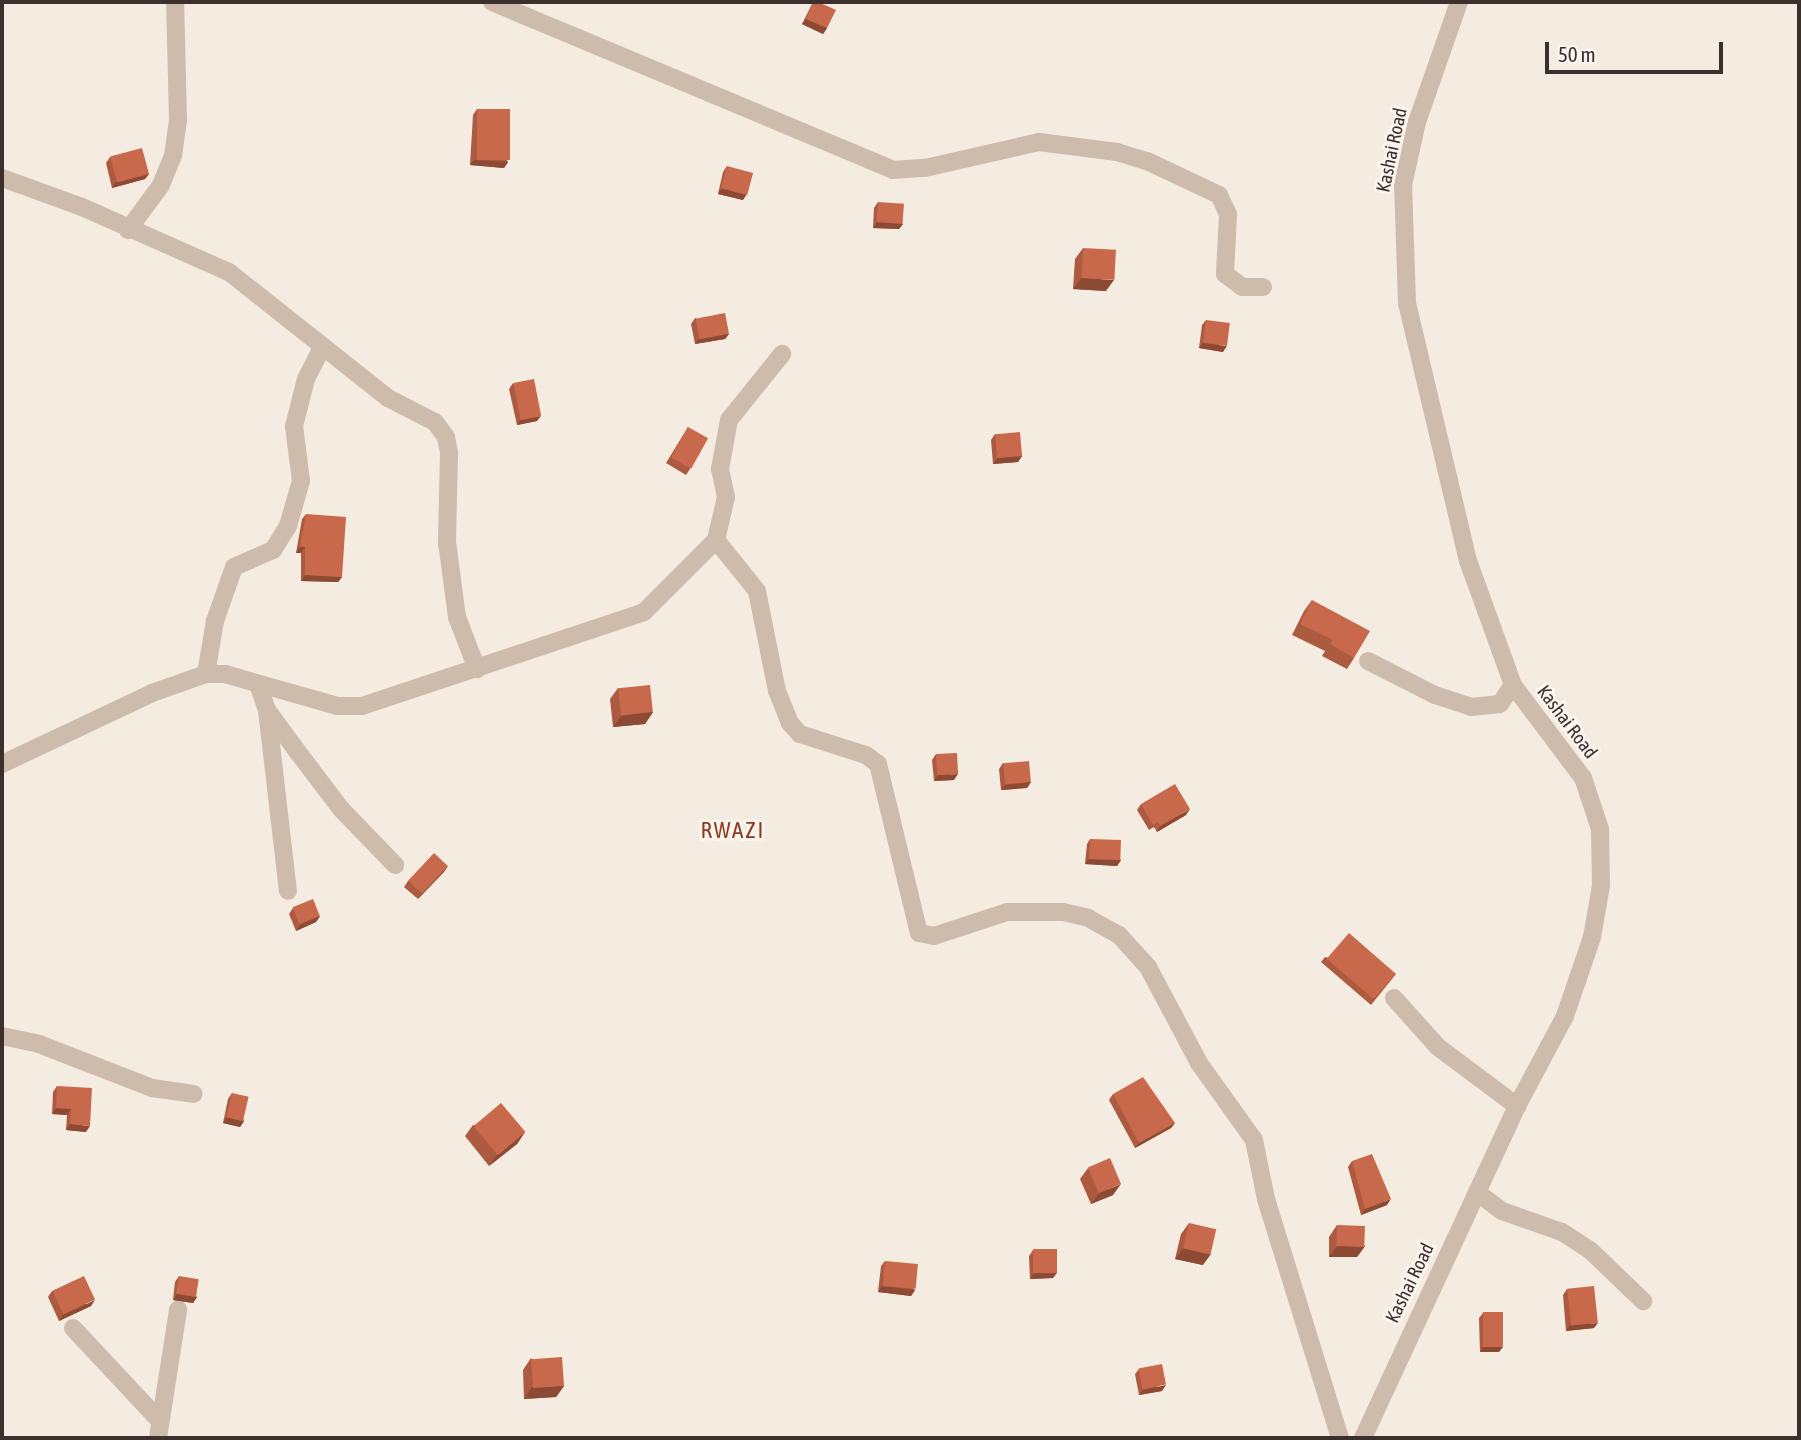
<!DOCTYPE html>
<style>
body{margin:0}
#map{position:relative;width:1801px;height:1440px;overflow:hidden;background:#f4ebe1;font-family:"Asap Condensed",sans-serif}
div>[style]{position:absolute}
.minor>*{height:18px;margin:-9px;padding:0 9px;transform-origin:9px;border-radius:9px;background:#cdbbac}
.wall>*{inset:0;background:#ac5a40}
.shaded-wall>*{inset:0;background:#8c4a34}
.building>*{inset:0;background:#c8694b;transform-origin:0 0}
span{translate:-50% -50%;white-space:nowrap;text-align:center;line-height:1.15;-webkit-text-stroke:6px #fbf5ee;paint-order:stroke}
.street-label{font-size:19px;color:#3b302b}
.quarter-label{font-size:23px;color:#8c3b22;letter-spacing:2px}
.frame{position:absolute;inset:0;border:4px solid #3b302b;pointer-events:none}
.scale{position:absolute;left:1545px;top:42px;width:178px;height:32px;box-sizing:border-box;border:4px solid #3b302b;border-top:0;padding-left:9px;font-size:21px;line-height:24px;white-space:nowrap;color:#3b302b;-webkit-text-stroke:5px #fbf5ee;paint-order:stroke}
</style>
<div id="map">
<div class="minor">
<i style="left:492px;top:2px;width:435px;rotate:22.7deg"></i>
<i style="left:893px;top:170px;width:32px;rotate:-4deg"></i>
<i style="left:925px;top:168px;width:117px;rotate:-12.8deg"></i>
<i style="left:1039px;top:142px;width:79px;rotate:7.3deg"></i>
<i style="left:1117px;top:152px;width:31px;rotate:17deg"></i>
<i style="left:1147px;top:161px;width:80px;rotate:25.3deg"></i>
<i style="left:1219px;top:195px;width:21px;rotate:65deg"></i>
<i style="left:1228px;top:214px;width:60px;rotate:92.9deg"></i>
<i style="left:1225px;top:274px;width:21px;rotate:37deg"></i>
<i style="left:1242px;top:287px;width:21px"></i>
<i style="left:2px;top:178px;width:85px;rotate:19.9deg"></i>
<i style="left:82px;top:207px;width:161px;rotate:23.9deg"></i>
<i style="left:229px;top:272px;width:203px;rotate:38.4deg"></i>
<i style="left:388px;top:398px;width:53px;rotate:27.1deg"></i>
<i style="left:435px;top:422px;width:19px;rotate:54deg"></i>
<i style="left:446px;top:437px;width:16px;rotate:79deg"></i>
<i style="left:449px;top:453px;width:89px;rotate:91.3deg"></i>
<i style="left:447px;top:542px;width:76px;rotate:82.4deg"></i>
<i style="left:457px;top:617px;width:56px;rotate:69deg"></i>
<i style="left:128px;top:230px;width:56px;rotate:-53.7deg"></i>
<i style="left:161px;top:185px;width:31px;rotate:-68deg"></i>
<i style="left:173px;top:156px;width:35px;rotate:-82deg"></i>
<i style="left:178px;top:121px;width:119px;rotate:-91.4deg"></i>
<i style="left:716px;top:540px;width:65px;rotate:51.2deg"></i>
<i style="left:757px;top:591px;width:102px;rotate:78.7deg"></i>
<i style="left:777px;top:691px;width:35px;rotate:68deg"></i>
<i style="left:790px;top:723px;width:15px;rotate:48deg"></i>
<i style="left:800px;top:734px;width:69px;rotate:17.7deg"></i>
<i style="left:866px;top:755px;width:15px;rotate:37deg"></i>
<i style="left:878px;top:764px;width:174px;rotate:76.4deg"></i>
<i style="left:919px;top:933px;width:15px;rotate:11deg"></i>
<i style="left:934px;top:936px;width:77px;rotate:-18.2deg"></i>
<i style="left:1007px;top:912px;width:56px"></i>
<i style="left:1063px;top:912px;width:26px;rotate:13deg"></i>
<i style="left:1088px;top:918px;width:35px;rotate:29deg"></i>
<i style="left:1119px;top:935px;width:43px;rotate:47.8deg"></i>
<i style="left:1148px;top:967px;width:109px;rotate:62deg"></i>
<i style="left:1199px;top:1063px;width:95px;rotate:54.5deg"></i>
<i style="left:1254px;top:1140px;width:60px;rotate:78.5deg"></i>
<i style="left:1266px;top:1199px;width:250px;rotate:72.8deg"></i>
<i style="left:1368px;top:661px;width:75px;rotate:26.9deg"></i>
<i style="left:1435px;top:695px;width:38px;rotate:18deg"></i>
<i style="left:1471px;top:707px;width:29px;rotate:-6deg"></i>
<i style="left:1500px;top:704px;width:23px;rotate:-56deg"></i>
<i style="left:206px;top:674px;width:54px;rotate:-80.4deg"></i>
<i style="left:215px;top:621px;width:57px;rotate:-70.6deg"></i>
<i style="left:234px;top:567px;width:43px;rotate:-23.6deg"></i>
<i style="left:273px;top:550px;width:28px;rotate:-58deg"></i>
<i style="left:288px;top:526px;width:47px;rotate:-73.9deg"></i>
<i style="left:301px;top:481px;width:55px;rotate:-97.3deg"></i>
<i style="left:294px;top:426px;width:49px;rotate:-75.7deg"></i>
<i style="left:306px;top:379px;width:36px;rotate:-63deg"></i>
<i style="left:259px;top:687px;width:24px;rotate:71deg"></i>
<i style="left:267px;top:710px;width:51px;rotate:53.8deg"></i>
<i style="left:297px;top:751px;width:73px;rotate:52.8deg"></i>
<i style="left:341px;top:809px;width:78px;rotate:46deg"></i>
<i style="left:267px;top:710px;width:182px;rotate:83.4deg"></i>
<i style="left:2px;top:764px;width:166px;rotate:-25.3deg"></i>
<i style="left:152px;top:693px;width:57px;rotate:-19.4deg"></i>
<i style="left:206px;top:674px;width:19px"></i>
<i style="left:225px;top:674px;width:116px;rotate:15.9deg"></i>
<i style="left:337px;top:706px;width:25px"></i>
<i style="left:362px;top:706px;width:297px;rotate:-18.4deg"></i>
<i style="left:644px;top:612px;width:102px;rotate:-45deg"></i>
<i style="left:716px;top:540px;width:44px;rotate:-76.9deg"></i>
<i style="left:726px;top:497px;width:29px;rotate:-102deg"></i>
<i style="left:720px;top:469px;width:50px;rotate:-79.6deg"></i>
<i style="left:729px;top:420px;width:85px;rotate:-51.2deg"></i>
<i style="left:1394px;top:998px;width:66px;rotate:48.1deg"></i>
<i style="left:1438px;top:1047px;width:99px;rotate:36.8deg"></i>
<i style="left:2px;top:1036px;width:38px;rotate:12deg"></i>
<i style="left:39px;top:1044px;width:121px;rotate:21.3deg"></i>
<i style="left:152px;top:1088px;width:42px;rotate:8.1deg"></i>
<i style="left:1478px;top:1193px;width:30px;rotate:37deg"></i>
<i style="left:1502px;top:1211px;width:64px;rotate:19.3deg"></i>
<i style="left:1562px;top:1232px;width:33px;rotate:33deg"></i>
<i style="left:1590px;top:1250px;width:74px;rotate:43.9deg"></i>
<i style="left:73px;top:1328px;width:126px;rotate:46.9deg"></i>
<i style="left:158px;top:1438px;width:130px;rotate:-81.1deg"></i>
<i style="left:1363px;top:1438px;width:366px;rotate:-65.1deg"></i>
<i style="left:1517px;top:1106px;width:102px;rotate:-61.9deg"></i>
<i style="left:1565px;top:1016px;width:83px;rotate:-71.1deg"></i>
<i style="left:1592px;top:937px;width:52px;rotate:-80deg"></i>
<i style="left:1601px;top:886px;width:57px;rotate:-91deg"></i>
<i style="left:1600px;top:829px;width:54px;rotate:-108.4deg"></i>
<i style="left:1583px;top:778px;width:116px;rotate:-127deg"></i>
<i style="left:1513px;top:685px;width:132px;rotate:-109.9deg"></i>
<i style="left:1468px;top:561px;width:265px;rotate:-103.3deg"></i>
<i style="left:1407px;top:303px;width:118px;rotate:-91.9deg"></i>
<i style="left:1403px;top:185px;width:65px;rotate:-77.5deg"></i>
<i style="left:1417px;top:122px;width:127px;rotate:-70.7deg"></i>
</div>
<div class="wall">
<i style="clip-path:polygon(813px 2px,827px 28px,823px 34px,802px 24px)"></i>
<i style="clip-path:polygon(477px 109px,508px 162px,504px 168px,470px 165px,473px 115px)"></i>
<i style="clip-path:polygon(110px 157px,149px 174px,145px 179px,112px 188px,106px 163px)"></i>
<i style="clip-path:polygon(727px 166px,743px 200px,718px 194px,723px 172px)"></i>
<i style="clip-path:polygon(878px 202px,903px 224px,899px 229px,873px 228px,874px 208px)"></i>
<i style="clip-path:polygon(1083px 248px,1106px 291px,1073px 289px,1075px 259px)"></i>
<i style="clip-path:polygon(695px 318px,729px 334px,725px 339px,695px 344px,691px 324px)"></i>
<i style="clip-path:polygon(1206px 320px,1223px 352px,1199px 348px,1202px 325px)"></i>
<i style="clip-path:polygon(513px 383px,537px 421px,517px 425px,509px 389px)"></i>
<i style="clip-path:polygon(688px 427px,690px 469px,686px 475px,666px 463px)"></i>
<i style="clip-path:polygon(995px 434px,1022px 456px,1018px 462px,993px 464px,991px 440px)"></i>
<i style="clip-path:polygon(306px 514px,342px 577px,338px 582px,301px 581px,301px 553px,296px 553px,302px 519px)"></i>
<i style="clip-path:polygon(1312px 600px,1354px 658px,1347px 669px,1322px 656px,1325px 651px,1292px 635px,1304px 611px)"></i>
<i style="clip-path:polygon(618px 688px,653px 712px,645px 724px,613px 727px,610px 699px)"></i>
<i style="clip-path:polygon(936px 754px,954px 780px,934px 781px,932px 760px)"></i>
<i style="clip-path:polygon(1003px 763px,1031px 782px,1027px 788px,1001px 790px,999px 769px)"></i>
<i style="clip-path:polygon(1141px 804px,1186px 815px,1157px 832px,1154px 827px,1149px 830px,1137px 810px)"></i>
<i style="clip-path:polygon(1090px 839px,1121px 860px,1117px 866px,1085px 864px,1087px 844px)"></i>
<i style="clip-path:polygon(448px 866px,418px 899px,404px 887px,408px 881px)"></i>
<i style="clip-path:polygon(293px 908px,320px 916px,316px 922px,296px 931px,289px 914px)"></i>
<i style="clip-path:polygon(1325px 957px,1396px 974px,1371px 1005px,1321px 962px)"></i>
<i style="clip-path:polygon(57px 1086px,86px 1132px,66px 1130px,67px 1115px,52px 1114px,53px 1092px)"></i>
<i style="clip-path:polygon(232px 1093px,244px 1121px,240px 1127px,223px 1123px,228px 1099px)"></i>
<i style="clip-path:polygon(1113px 1094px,1175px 1123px,1171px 1128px,1135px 1148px,1109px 1100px)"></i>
<i style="clip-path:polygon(473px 1125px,525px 1132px,517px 1144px,489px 1166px,465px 1136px)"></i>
<i style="clip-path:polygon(1352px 1161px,1387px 1205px,1361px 1215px,1348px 1167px)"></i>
<i style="clip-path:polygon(1088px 1168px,1113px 1195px,1091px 1204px,1080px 1179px)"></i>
<i style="clip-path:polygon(1189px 1223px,1203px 1265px,1175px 1259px,1181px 1234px)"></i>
<i style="clip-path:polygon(1337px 1225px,1365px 1246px,1357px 1257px,1329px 1257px,1329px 1237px)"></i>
<i style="clip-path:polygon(1033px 1250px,1053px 1278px,1030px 1279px,1029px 1256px)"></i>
<i style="clip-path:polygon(885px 1261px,915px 1290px,911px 1296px,878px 1292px,881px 1266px)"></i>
<i style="clip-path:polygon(179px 1276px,197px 1297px,193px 1303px,173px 1300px,175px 1282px)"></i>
<i style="clip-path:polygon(1567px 1289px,1594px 1328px,1566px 1331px,1563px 1295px)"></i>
<i style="clip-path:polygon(52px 1291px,91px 1306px,59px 1321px,48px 1297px)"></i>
<i style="clip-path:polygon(1483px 1313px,1499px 1352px,1480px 1352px,1479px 1318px)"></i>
<i style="clip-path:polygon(531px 1358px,564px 1386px,556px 1397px,524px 1399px,523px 1370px)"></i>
<i style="clip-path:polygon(1139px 1369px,1162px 1391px,1139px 1395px,1135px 1374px)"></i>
</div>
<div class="shaded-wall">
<i style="clip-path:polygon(806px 19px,827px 28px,823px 34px,802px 24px)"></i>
<i style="clip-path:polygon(474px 160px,508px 162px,504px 168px,470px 165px)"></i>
<i style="clip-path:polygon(149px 174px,145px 179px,112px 188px,116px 182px)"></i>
<i style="clip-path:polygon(722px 188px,747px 194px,743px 200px,718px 194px)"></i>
<i style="clip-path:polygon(877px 222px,903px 224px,899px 229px,873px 228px)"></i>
<i style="clip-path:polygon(1081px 278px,1114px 280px,1106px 291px,1073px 289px)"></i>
<i style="clip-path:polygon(729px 334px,725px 339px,695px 344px,699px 339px)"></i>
<i style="clip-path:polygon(1203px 343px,1227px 346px,1223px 352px,1199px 348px)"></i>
<i style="clip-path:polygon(541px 416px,537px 421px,517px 425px,521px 419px)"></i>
<i style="clip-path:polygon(1022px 456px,1018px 462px,993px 464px,997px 458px)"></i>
<i style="clip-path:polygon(300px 547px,305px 547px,301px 553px,296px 553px)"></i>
<i style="clip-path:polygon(305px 575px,342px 577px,338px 582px,301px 581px)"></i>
<i style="clip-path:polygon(653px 712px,645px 724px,613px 727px,621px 716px)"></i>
<i style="clip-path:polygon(958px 774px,954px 780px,934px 781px,938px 775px)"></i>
<i style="clip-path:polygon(1031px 782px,1027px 788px,1001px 790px,1005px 785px)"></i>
<i style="clip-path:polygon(1190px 809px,1186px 815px,1157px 832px,1160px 826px)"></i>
<i style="clip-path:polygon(1089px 859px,1121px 860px,1117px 866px,1085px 864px)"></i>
<i style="clip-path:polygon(448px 866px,444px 872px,418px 899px,422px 893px)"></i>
<i style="clip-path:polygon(320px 916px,316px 922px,296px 931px,300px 925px)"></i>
<i style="clip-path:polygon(56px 1108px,71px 1109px,67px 1115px,52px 1114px)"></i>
<i style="clip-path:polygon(227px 1117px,244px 1121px,240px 1127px,223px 1123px)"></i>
<i style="clip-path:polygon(1175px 1123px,1171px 1128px,1135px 1148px,1139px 1143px)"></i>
<i style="clip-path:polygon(70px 1124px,90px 1126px,86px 1132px,66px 1130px)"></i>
<i style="clip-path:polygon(525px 1132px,517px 1144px,489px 1166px,497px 1155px)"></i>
<i style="clip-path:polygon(1121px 1184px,1113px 1195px,1091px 1204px,1099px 1193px)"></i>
<i style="clip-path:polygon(1391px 1199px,1387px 1205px,1361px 1215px,1365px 1209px)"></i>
<i style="clip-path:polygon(1337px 1246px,1365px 1246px,1357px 1257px,1329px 1257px)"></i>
<i style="clip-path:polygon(1183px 1248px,1211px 1254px,1203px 1265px,1175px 1259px)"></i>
<i style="clip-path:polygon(1034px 1273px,1057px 1273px,1053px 1278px,1030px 1279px)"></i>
<i style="clip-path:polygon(882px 1286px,915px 1290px,911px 1296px,878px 1292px)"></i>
<i style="clip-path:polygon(177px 1294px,197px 1297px,193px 1303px,173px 1300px)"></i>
<i style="clip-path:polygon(95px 1300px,91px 1306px,59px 1321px,63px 1315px)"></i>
<i style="clip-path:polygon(1598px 1323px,1594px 1328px,1566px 1331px,1570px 1325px)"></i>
<i style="clip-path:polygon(1484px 1346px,1503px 1347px,1499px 1352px,1480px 1352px)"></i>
<i style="clip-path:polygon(1166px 1385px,1162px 1391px,1139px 1395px,1143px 1390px)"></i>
<i style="clip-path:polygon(564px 1386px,556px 1397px,524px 1399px,532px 1387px)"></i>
</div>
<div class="building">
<i style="clip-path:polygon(813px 2px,818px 2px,836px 10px,827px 28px,806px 19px)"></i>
<i style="left:477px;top:109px;width:33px;height:51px"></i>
<i style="left:142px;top:148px;width:27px;height:33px;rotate:75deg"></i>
<i style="left:727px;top:166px;width:27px;height:23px;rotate:15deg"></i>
<i style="left:878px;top:202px;width:26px;height:20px;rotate:4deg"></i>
<i style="left:1083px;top:248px;width:33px;height:30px;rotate:3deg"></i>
<i style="left:725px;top:313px;width:21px;height:30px;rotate:79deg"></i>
<i style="left:1206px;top:320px;width:24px;height:23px;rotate:7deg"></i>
<i style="left:534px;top:379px;width:38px;height:21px;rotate:79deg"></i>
<i style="left:688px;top:427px;width:23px;height:35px;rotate:29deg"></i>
<i style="left:1020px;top:432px;width:24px;height:25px;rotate:85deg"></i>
<i style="clip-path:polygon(306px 514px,346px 517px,342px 577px,305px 575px,305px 547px,300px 547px)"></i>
<i style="clip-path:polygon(1312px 600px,1370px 631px,1354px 658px,1330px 644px,1333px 640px,1300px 624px)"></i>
<i style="left:650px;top:685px;width:27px;height:32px;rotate:84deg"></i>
<i style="left:957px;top:753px;width:21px;height:21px;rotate:87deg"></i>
<i style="left:1029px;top:761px;width:21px;height:26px;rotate:85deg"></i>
<i style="clip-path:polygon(1175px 784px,1190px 809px,1160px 826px,1158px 822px,1153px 825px,1141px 804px)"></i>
<i style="left:1090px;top:839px;width:31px;height:20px;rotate:2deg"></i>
<i style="left:434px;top:853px;width:19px;height:38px;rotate:43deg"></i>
<i style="left:313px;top:899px;width:18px;height:22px;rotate:68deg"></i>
<i style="left:1349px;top:933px;width:62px;height:34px;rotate:41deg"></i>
<i style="clip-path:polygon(1143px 1077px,1175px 1123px,1139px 1143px,1113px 1094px)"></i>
<i style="clip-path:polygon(57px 1086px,92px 1088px,90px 1126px,70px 1124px,71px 1109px,56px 1108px)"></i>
<i style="left:232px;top:1093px;width:17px;height:25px;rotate:13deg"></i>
<i style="left:501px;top:1103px;width:38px;height:36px;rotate:50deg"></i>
<i style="clip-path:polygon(1372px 1154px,1391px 1199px,1365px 1209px,1352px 1161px)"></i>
<i style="left:1110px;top:1158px;width:28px;height:24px;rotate:67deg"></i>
<i style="left:1189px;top:1223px;width:28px;height:26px;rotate:13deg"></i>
<i style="left:1337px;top:1225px;width:28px;height:21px;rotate:2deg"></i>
<i style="left:1057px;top:1249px;width:24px;height:24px;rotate:90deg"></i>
<i style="left:885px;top:1261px;width:33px;height:25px;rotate:5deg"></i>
<i style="left:84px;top:1276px;width:26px;height:35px;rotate:65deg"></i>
<i style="left:179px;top:1276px;width:20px;height:18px;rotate:9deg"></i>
<i style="left:1594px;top:1286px;width:37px;height:27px;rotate:84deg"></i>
<i style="left:1503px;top:1312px;width:35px;height:20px;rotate:90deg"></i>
<i style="left:562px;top:1357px;width:29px;height:31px;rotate:86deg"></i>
<i style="left:1162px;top:1364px;width:21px;height:24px;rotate:79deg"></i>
</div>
<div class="street-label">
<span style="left:1392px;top:150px;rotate:-78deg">Kashai Road</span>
<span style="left:1567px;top:722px;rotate:53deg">Kashai Road</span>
<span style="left:1410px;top:1283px;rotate:-64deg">Kashai Road</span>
</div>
<div class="quarter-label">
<span style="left:733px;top:830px">RWAZI</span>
</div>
<div class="frame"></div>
<div class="scale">50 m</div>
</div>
